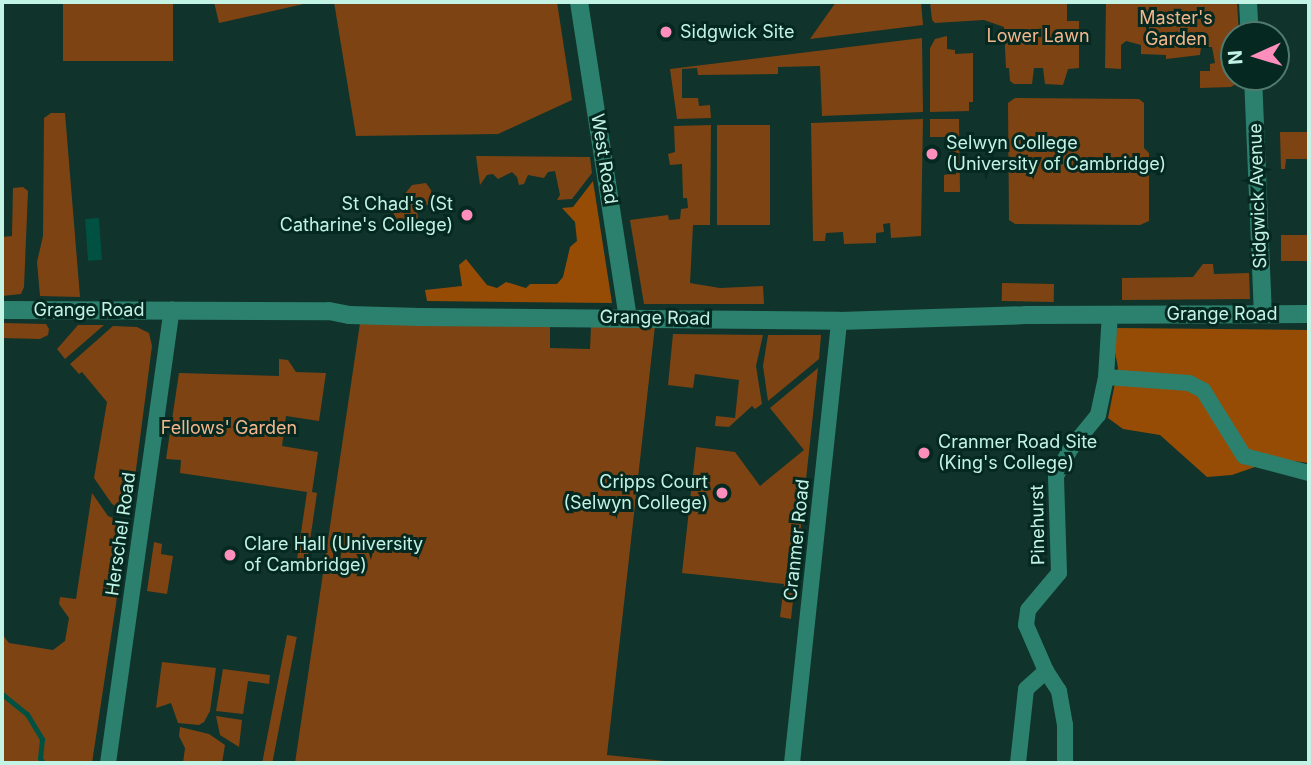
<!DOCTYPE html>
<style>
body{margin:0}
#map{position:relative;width:1311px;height:765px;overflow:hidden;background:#10332b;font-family:Inter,sans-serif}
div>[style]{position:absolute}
.green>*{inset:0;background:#7e4313;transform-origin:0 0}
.forest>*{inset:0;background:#964c05}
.water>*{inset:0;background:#015142;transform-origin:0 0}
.stream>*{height:5px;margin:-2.5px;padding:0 2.5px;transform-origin:2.5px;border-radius:2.5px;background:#015142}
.street>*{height:16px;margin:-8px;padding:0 8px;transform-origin:8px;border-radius:8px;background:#2b816e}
.secondary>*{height:18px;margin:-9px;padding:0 9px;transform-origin:9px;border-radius:9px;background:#2b816e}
.dots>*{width:19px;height:19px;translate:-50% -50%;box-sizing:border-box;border:4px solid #052921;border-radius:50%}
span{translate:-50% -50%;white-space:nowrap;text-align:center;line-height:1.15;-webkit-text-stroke:6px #052921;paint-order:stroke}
.park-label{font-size:18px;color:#f4b68c}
.poi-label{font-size:18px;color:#c2f3e4}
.left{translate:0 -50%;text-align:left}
.right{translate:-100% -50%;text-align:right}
.street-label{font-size:18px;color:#c2f3e4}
.frame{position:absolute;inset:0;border:4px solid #c2f3e4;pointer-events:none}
.north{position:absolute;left:1220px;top:21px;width:70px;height:70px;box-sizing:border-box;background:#052921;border:2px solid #517a6f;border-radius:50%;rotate:266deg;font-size:19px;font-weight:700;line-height:28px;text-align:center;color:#c2f3e4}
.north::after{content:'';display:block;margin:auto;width:24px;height:32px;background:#fe8ebc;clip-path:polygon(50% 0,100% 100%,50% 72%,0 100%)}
</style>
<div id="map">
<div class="green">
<i style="left:63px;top:2px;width:110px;height:59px"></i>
<i style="clip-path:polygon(214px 2px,308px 2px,308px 3px,219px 23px)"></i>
<i style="clip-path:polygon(334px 2px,557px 2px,572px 100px,498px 134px,356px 136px)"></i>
<i style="clip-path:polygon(836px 2px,921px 2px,923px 25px,810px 39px)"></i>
<i style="clip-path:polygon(930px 2px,1067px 2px,1067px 21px,1079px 21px,1079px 68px,1068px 69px,1063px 85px,1045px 84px,1043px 68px,1034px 68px,1032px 84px,1014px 84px,1010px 81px,1009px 68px,1006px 68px,1004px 27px,984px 20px,935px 23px,932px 20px)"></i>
<i style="clip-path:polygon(1106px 2px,1237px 2px,1239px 35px,1234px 35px,1234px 77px,1240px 77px,1241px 81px,1231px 87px,1200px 88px,1200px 71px,1210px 71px,1210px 64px,1215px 63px,1212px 47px,1201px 47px,1200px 55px,1166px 59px,1166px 55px,1141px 54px,1141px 45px,1126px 41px,1121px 45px,1121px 69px,1105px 68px)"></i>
<i style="clip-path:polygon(947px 36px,947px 49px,955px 50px,955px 54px,973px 53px,973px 102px,969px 102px,969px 111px,930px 112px,930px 48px,935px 39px)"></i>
<i style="clip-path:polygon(922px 38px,923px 112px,822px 116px,820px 66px,778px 67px,778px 74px,698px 75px,697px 68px,682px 69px,682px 98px,698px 98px,699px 106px,710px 105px,711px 118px,677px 119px,670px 69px)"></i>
<i style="clip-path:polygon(1015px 98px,1139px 99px,1144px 103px,1144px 148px,1149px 153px,1149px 221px,1140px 225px,1015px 224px,1009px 220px,1008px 103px)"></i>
<i style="clip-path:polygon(51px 113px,65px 113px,80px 297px,40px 296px,37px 262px,43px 236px,44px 118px)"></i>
<i style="clip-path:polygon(923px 119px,921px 236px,891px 238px,890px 223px,883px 224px,884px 232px,876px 233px,876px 243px,844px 244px,843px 232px,826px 233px,825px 241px,813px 241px,811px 123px)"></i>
<i style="clip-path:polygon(930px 119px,959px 119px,960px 192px,944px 192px,944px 175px,949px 174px,949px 145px,946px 137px,930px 137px)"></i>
<i style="clip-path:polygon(711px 125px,710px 225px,693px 225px,690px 283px,720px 288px,763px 286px,764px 304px,644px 304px,630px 220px,668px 215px,669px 220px,680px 219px,681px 209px,688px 208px,687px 198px,683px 198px,682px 164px,670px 165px,668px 154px,675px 152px,674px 126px)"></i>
<i style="left:717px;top:125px;width:53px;height:100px"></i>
<i style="clip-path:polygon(1280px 132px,1309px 132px,1309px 159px,1286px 159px,1285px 169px,1281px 169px)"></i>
<i style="clip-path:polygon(476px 156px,590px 157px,592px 173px,572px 199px,557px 200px,560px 195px,555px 171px,548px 172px,544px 178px,528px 175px,524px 184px,519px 185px,517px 177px,512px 172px,498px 179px,493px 174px,487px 175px,480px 185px)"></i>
<i style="clip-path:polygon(426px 183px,431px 190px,433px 204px,417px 207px,418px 219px,398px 223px,392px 210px,412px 185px)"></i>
<i style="clip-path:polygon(23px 187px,28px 191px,24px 287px,21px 294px,2px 296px,2px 237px,12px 236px,13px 188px)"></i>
<i style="left:1309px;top:235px;width:26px;height:28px;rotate:90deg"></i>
<i style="clip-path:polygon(1203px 264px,1213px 264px,1214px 274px,1249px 273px,1250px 299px,1122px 300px,1122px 278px,1193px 277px)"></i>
<i style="left:1002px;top:283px;width:52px;height:18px;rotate:1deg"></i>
<i style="clip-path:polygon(2px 323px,46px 324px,49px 329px,48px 335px,40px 339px,2px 338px)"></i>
<i style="clip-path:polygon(360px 323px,550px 324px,550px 348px,590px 349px,591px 327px,655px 326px,607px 755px,684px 763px,295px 763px)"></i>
<i style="clip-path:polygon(78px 325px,104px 325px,65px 359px,57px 349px)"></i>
<i style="clip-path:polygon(113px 326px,137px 327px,149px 333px,152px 346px,131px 508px,121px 509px,112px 504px,94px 478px,107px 402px,82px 372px,79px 374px,70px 364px)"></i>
<i style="clip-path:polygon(673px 334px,763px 335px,756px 366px,762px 404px,755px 409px,752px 406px,729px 427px,715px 426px,716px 416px,735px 418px,739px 380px,695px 374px,693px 388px,668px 385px)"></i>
<i style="clip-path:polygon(768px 335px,821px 335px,819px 359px,768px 401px,763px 366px)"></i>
<i style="clip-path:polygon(279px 359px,288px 360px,296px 372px,326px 373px,319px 421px,286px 416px,282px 446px,318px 452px,312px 492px,317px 493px,306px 568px,296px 566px,307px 492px,180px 473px,181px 460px,166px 459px,179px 373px,279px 376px)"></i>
<i style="clip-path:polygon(818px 368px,791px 619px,780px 617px,784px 584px,682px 573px,696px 447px,735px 452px,760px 486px,804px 450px,770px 408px)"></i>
<i style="clip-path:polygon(92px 493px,108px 516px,128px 524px,92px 763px,2px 763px,2px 634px,9px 643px,53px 650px,65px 641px,69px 618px,59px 604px,60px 597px,76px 599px)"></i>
<i style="clip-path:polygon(154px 542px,162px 544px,161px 554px,173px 556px,167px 594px,147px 591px)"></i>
<i style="left:287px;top:635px;width:10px;height:129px;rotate:11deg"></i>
<i style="clip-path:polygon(162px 662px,216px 668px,210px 711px,204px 722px,199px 725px,178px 723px,171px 703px,156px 708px)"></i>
<i style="clip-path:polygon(223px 669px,270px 675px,269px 684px,248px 681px,243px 714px,216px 711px)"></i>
<i style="clip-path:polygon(216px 716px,242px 720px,239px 747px,220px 735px)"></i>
<i style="clip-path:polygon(180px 727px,209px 734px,225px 745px,222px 763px,183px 763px,185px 748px,179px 736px)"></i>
</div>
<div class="forest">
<i style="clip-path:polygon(593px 181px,612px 303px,427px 301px,425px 290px,462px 286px,459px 265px,466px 259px,487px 285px,497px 288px,506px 282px,526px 288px,530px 284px,557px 284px,563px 277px,570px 247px,577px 241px,575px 222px,562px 208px,573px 207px)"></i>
<i style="clip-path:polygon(1117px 328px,1309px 330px,1309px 463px,1278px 459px,1232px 475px,1207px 477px,1160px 435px,1123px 429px,1108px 418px,1118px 368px,1114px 346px)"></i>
</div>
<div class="water">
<i style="left:99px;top:218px;width:42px;height:14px;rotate:86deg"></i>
</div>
<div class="stream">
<i style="left:2px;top:694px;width:32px;rotate:39deg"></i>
<i style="left:27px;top:714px;width:29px;rotate:59deg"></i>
<i style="left:42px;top:739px;width:19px;rotate:96deg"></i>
<i style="left:40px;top:758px;width:6px;rotate:59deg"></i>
</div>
<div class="street">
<i style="left:1106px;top:377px;width:83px;rotate:4.1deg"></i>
<i style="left:1189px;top:383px;width:16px;rotate:27deg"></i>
<i style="left:1203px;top:390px;width:78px;rotate:58.2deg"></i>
<i style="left:1244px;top:456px;width:67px;rotate:14.7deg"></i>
<i style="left:108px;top:763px;width:458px;rotate:-82deg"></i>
<i style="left:792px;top:763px;width:444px;rotate:-83.9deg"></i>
<i style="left:1018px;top:763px;width:74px;rotate:-83.8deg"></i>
<i style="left:1026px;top:689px;width:27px;rotate:-42deg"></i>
<i style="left:1065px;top:763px;width:38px;rotate:-90deg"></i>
<i style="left:1065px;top:725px;width:35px;rotate:-100deg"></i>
<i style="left:1059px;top:691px;width:24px;rotate:-123deg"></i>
<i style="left:1046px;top:671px;width:50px;rotate:-113.5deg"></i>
<i style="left:1026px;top:625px;width:15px;rotate:-82deg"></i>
<i style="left:1028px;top:610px;width:48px;rotate:-50deg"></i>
<i style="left:1059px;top:573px;width:97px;rotate:-91.8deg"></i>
<i style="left:1056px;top:476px;width:32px;rotate:-62deg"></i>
<i style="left:1071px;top:448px;width:43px;rotate:-50.7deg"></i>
<i style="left:1098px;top:415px;width:39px;rotate:-78deg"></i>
<i style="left:1106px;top:377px;width:63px;rotate:-86.4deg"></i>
</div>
<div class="secondary">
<i style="left:579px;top:2px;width:319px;rotate:81.2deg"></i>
<i style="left:1248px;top:2px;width:33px;rotate:87deg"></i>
<i style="left:1253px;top:77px;width:237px;rotate:87.6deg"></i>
<i style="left:2px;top:310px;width:327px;rotate:0.2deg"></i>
<i style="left:329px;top:311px;width:20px;rotate:11deg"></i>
<i style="left:349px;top:315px;width:71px;rotate:1.6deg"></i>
<i style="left:420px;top:317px;width:419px;rotate:0.5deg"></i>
<i style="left:839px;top:321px;width:187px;rotate:-1.8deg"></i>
<i style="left:1026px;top:315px;width:283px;rotate:-0.2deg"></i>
</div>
<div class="dots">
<i style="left:666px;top:32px;background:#fe8ebc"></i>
<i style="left:932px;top:154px;background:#fe8ebc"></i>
<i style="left:467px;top:215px;background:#fe8ebc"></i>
<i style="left:924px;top:453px;background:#fe8ebc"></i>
<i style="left:722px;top:493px;background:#fe8ebc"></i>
<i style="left:230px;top:555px;background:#fe8ebc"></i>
</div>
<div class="park-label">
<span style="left:1176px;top:29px">Master's<br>Garden</span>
<span style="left:1038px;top:36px">Lower Lawn</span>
<span style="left:229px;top:428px">Fellows' Garden</span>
</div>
<div class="poi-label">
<span class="left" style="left:680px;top:32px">Sidgwick Site</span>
<span class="left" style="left:946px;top:154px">Selwyn College<br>(University of Cambridge)</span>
<span class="right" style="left:453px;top:215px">St Chad's (St<br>Catharine's College)</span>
<span class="left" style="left:938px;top:453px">Cranmer Road Site<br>(King's College)</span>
<span class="right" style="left:708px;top:493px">Cripps Court<br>(Selwyn College)</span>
<span class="left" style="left:244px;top:555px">Clare Hall (University<br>of Cambridge)</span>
</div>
<div class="street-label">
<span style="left:604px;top:159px;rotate:81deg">West Road</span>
<span style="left:1258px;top:196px;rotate:-92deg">Sidgwick Avenue</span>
<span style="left:89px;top:310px">Grange Road</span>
<span style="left:1222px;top:314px">Grange Road</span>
<span style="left:655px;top:318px;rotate:1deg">Grange Road</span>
<span style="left:1038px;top:525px;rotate:-91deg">Pinehurst</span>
<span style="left:121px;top:534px;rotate:-82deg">Herschel Road</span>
<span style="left:797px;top:540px;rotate:-84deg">Cranmer Road</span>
</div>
<div class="frame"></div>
<div class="north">N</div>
</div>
